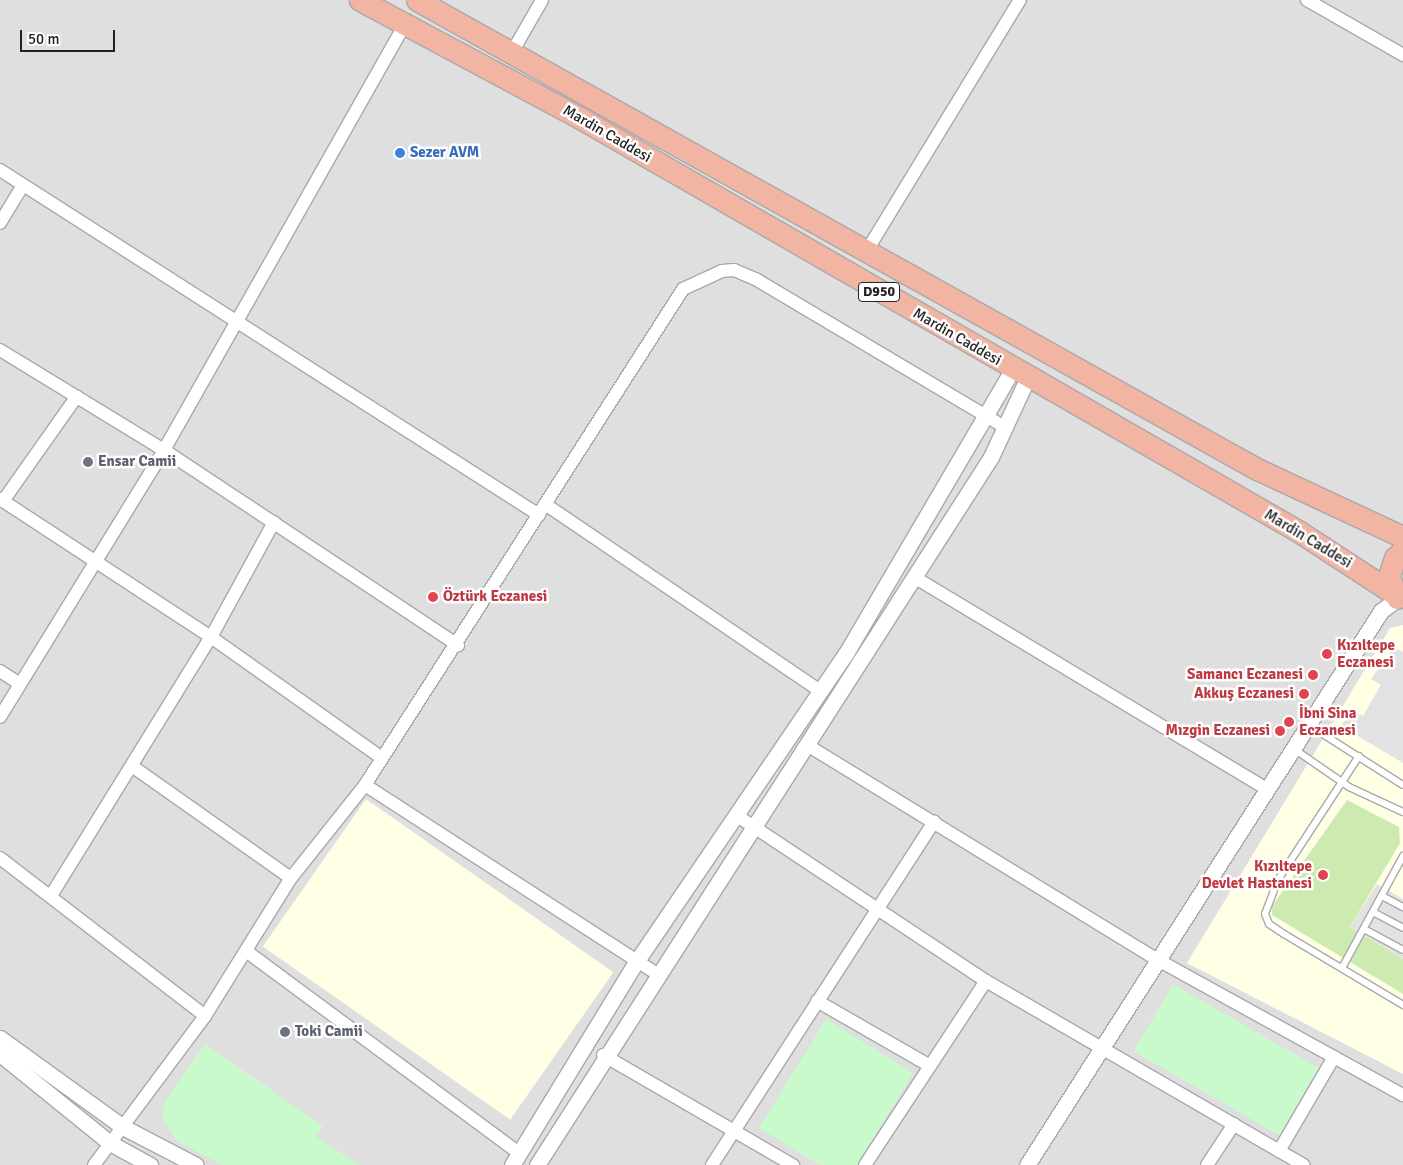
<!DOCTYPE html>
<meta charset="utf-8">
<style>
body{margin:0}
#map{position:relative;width:1403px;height:1165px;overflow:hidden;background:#f2efe9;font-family:Signika,sans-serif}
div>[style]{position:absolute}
.residential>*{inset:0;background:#e0dfdf;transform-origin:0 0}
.education>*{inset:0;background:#ffffe5;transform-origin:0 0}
.grass>*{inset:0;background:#cdebb0}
.park>*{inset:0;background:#c8facc;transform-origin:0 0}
.parking>*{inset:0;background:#e2e2e2}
.roads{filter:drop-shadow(1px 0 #a9a9a9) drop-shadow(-1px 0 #a9a9a9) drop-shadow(0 1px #a9a9a9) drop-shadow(0 -1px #a9a9a9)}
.service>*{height:6px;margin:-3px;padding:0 3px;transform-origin:3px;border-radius:3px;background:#fff}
.minor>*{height:12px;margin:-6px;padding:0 6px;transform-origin:6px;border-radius:6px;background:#fff}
.tertiary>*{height:15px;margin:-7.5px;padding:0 7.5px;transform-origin:7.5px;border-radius:7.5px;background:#fff}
.trunk>*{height:21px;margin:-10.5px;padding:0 10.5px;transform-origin:10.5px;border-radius:10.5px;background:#f2b4a3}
.dots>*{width:14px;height:14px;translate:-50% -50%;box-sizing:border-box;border:2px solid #fff;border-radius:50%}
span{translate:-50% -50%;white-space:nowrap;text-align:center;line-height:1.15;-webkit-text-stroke:5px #fff;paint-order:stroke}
.shield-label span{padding:1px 4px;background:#fff;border:1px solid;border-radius:4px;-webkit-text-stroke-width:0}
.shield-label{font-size:14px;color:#222;font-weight:700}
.street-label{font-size:15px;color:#222}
.shop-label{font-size:15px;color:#366cbe;font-weight:700}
.left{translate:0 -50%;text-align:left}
.worship-label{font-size:15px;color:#5b616d;font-weight:700}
.health-label{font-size:15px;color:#be3a42;font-weight:700}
.right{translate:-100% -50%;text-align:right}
.scale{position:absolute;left:20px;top:30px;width:95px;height:22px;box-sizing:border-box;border:2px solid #222;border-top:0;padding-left:6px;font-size:15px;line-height:18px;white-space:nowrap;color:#222;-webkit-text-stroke:4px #fff;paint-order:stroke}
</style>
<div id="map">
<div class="residential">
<i style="left:0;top:0;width:1403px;height:1165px"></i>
</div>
<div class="education">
<i style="clip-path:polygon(1403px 625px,1403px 1074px,1187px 963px,1390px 628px)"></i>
<i style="left:366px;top:799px;width:302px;height:180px;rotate:35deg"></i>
</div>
<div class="grass">
<i style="clip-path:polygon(1347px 800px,1399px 827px,1400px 843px,1350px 927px,1403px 959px,1403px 994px,1272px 915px,1272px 906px)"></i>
</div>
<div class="park">
<i style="left:1173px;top:984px;width:168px;height:78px;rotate:30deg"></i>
<i style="clip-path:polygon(826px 1019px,913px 1073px,857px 1165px,820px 1165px,759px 1128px)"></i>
<i style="clip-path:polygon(205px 1044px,323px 1126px,315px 1136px,360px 1165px,222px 1165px,176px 1140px,162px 1119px,164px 1103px)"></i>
</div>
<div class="parking">
<i style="clip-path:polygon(1394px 647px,1403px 652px,1403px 763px,1341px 726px,1351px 711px,1363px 716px,1381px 685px,1371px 679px)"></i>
<i style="clip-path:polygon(1377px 884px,1403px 899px,1403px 959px,1350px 927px)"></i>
</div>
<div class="roads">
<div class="service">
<i style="left:1310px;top:726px;width:110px;rotate:32.4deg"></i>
<i style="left:1294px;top:749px;width:67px;rotate:34.6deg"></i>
<i style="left:1349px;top:787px;width:60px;rotate:24.8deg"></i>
<i style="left:1359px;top:756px;width:148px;rotate:123.2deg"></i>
<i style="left:1278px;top:880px;width:36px;rotate:111deg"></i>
<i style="left:1265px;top:914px;width:11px;rotate:68deg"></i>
<i style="left:1269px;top:924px;width:18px;rotate:34deg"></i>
<i style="left:1284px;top:934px;width:139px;rotate:30.8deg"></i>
<i style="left:1382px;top:896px;width:24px;rotate:28deg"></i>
<i style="left:1373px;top:912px;width:34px;rotate:28deg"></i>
<i style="left:1364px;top:929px;width:44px;rotate:28.3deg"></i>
<i style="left:1342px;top:968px;width:128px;rotate:-61.4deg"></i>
</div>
<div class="minor">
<i style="left:1307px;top:0;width:111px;rotate:29.8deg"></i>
<i style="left:511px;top:54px;width:62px;rotate:-60.1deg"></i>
<i style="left:0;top:170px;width:640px;rotate:32.62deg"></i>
<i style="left:0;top:223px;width:44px;rotate:-58.8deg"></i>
<i style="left:866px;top:252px;width:295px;rotate:-58.6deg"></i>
<i style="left:0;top:350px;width:192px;rotate:31.4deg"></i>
<i style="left:164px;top:450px;width:353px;rotate:33.6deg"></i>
<i style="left:0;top:499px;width:252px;rotate:33.2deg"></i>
<i style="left:211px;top:637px;width:209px;rotate:35.3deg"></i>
<i style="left:3px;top:501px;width:128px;rotate:-54.8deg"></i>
<i style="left:545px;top:504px;width:333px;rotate:34.2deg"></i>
<i style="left:914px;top:577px;width:413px;rotate:31deg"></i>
<i style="left:0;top:671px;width:24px;rotate:33deg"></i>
<i style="left:0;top:717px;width:313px;rotate:-58.4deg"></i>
<i style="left:164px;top:450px;width:489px;rotate:-60.5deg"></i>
<i style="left:807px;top:745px;width:412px;rotate:31.5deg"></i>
<i style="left:1158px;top:960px;width:280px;rotate:28.9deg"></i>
<i style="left:132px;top:766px;width:194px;rotate:35.2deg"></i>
<i style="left:365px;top:785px;width:348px;rotate:32.9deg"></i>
<i style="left:739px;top:817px;width:296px;rotate:33.6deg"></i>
<i style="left:986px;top:981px;width:367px;rotate:30.1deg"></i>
<i style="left:0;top:858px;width:259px;rotate:37.6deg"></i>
<i style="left:52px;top:894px;width:302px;rotate:-58.3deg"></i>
<i style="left:211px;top:637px;width:131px;rotate:-61.3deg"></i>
<i style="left:246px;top:951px;width:340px;rotate:36.5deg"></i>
<i style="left:817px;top:1001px;width:130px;rotate:29.9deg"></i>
<i style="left:603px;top:1055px;width:220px;rotate:30.1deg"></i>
<i style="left:1279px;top:1151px;width:109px;rotate:-59.7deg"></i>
<i style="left:94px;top:1165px;width:186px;rotate:-53.3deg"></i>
<i style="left:205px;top:1016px;width:163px;rotate:-58.1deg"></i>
<i style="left:291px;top:878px;width:119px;rotate:-51.5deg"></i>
<i style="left:365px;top:785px;width:589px;rotate:-57.33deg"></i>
<i style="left:683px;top:289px;width:43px;rotate:-24.8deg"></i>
<i style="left:722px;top:271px;width:12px;rotate:-5deg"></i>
<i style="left:734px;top:270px;width:25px;rotate:23deg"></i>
<i style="left:757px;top:280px;width:288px;rotate:30.7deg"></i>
<i style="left:712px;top:1165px;width:409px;rotate:-57.1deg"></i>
<i style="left:865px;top:1165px;width:220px;rotate:-56.7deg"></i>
<i style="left:1207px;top:1165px;width:49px;rotate:-56.6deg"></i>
</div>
<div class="tertiary">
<i style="left:0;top:1038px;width:152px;rotate:35.9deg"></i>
<i style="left:123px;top:1127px;width:82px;rotate:27.5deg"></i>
<i style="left:0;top:1054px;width:141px;rotate:39deg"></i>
<i style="left:110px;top:1143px;width:46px;rotate:28.8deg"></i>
<i style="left:512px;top:1165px;width:238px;rotate:-58.6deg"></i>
<i style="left:636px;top:962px;width:371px;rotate:-55.8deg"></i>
<i style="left:845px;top:655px;width:332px;rotate:-59.6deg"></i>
<i style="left:537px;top:1165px;width:841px;rotate:-57.33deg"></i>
<i style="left:991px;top:457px;width:88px;rotate:-65.2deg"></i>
<i style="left:1027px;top:1165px;width:657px;rotate:-57.42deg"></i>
<i style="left:1381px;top:611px;width:20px;rotate:-37deg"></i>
</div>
<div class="trunk">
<i style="left:360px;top:0;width:250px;rotate:28.2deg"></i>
<i style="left:580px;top:118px;width:828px;rotate:29.91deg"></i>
<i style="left:1298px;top:531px;width:113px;rotate:33.1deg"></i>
<i style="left:417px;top:0;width:962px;rotate:29.18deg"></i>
<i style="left:1257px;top:469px;width:161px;rotate:25deg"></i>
<i style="left:1397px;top:598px;width:23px;rotate:-110deg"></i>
<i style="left:1389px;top:576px;width:19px;rotate:-72deg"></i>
<i style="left:1395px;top:558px;width:11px;rotate:-45deg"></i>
</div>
</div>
<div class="dots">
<i style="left:400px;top:153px;background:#3f7fe0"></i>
<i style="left:88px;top:462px;background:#6b7280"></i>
<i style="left:433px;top:597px;background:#e0444e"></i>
<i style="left:1327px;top:654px;background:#e0444e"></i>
<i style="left:1313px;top:675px;background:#e0444e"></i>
<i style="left:1304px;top:694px;background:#e0444e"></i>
<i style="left:1289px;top:722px;background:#e0444e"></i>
<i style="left:1280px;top:731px;background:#e0444e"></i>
<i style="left:1323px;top:875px;background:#e0444e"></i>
<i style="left:285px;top:1032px;background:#6b7280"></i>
</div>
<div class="shield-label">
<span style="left:879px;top:292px">D950</span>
</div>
<div class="street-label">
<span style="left:607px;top:134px;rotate:30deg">Mardin Caddesi</span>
<span style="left:957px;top:337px;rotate:30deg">Mardin Caddesi</span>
<span style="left:1308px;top:539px;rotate:31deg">Mardin Caddesi</span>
</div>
<div class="shop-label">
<span class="left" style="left:410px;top:153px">Sezer AVM</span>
</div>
<div class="worship-label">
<span class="left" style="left:98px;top:462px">Ensar Camii</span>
<span class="left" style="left:295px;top:1032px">Toki Camii</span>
</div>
<div class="health-label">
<span class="left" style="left:443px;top:597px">Öztürk Eczanesi</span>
<span class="left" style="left:1337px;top:654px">Kızıltepe<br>Eczanesi</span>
<span class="right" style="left:1303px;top:675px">Samancı Eczanesi</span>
<span class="right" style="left:1294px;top:694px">Akkuş Eczanesi</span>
<span class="left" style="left:1299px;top:722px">İbni Sina<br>Eczanesi</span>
<span class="right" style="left:1270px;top:731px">Mızgin Eczanesi</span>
<span class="right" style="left:1312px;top:875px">Kızıltepe<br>Devlet Hastanesi</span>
</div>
<div class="scale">50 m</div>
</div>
